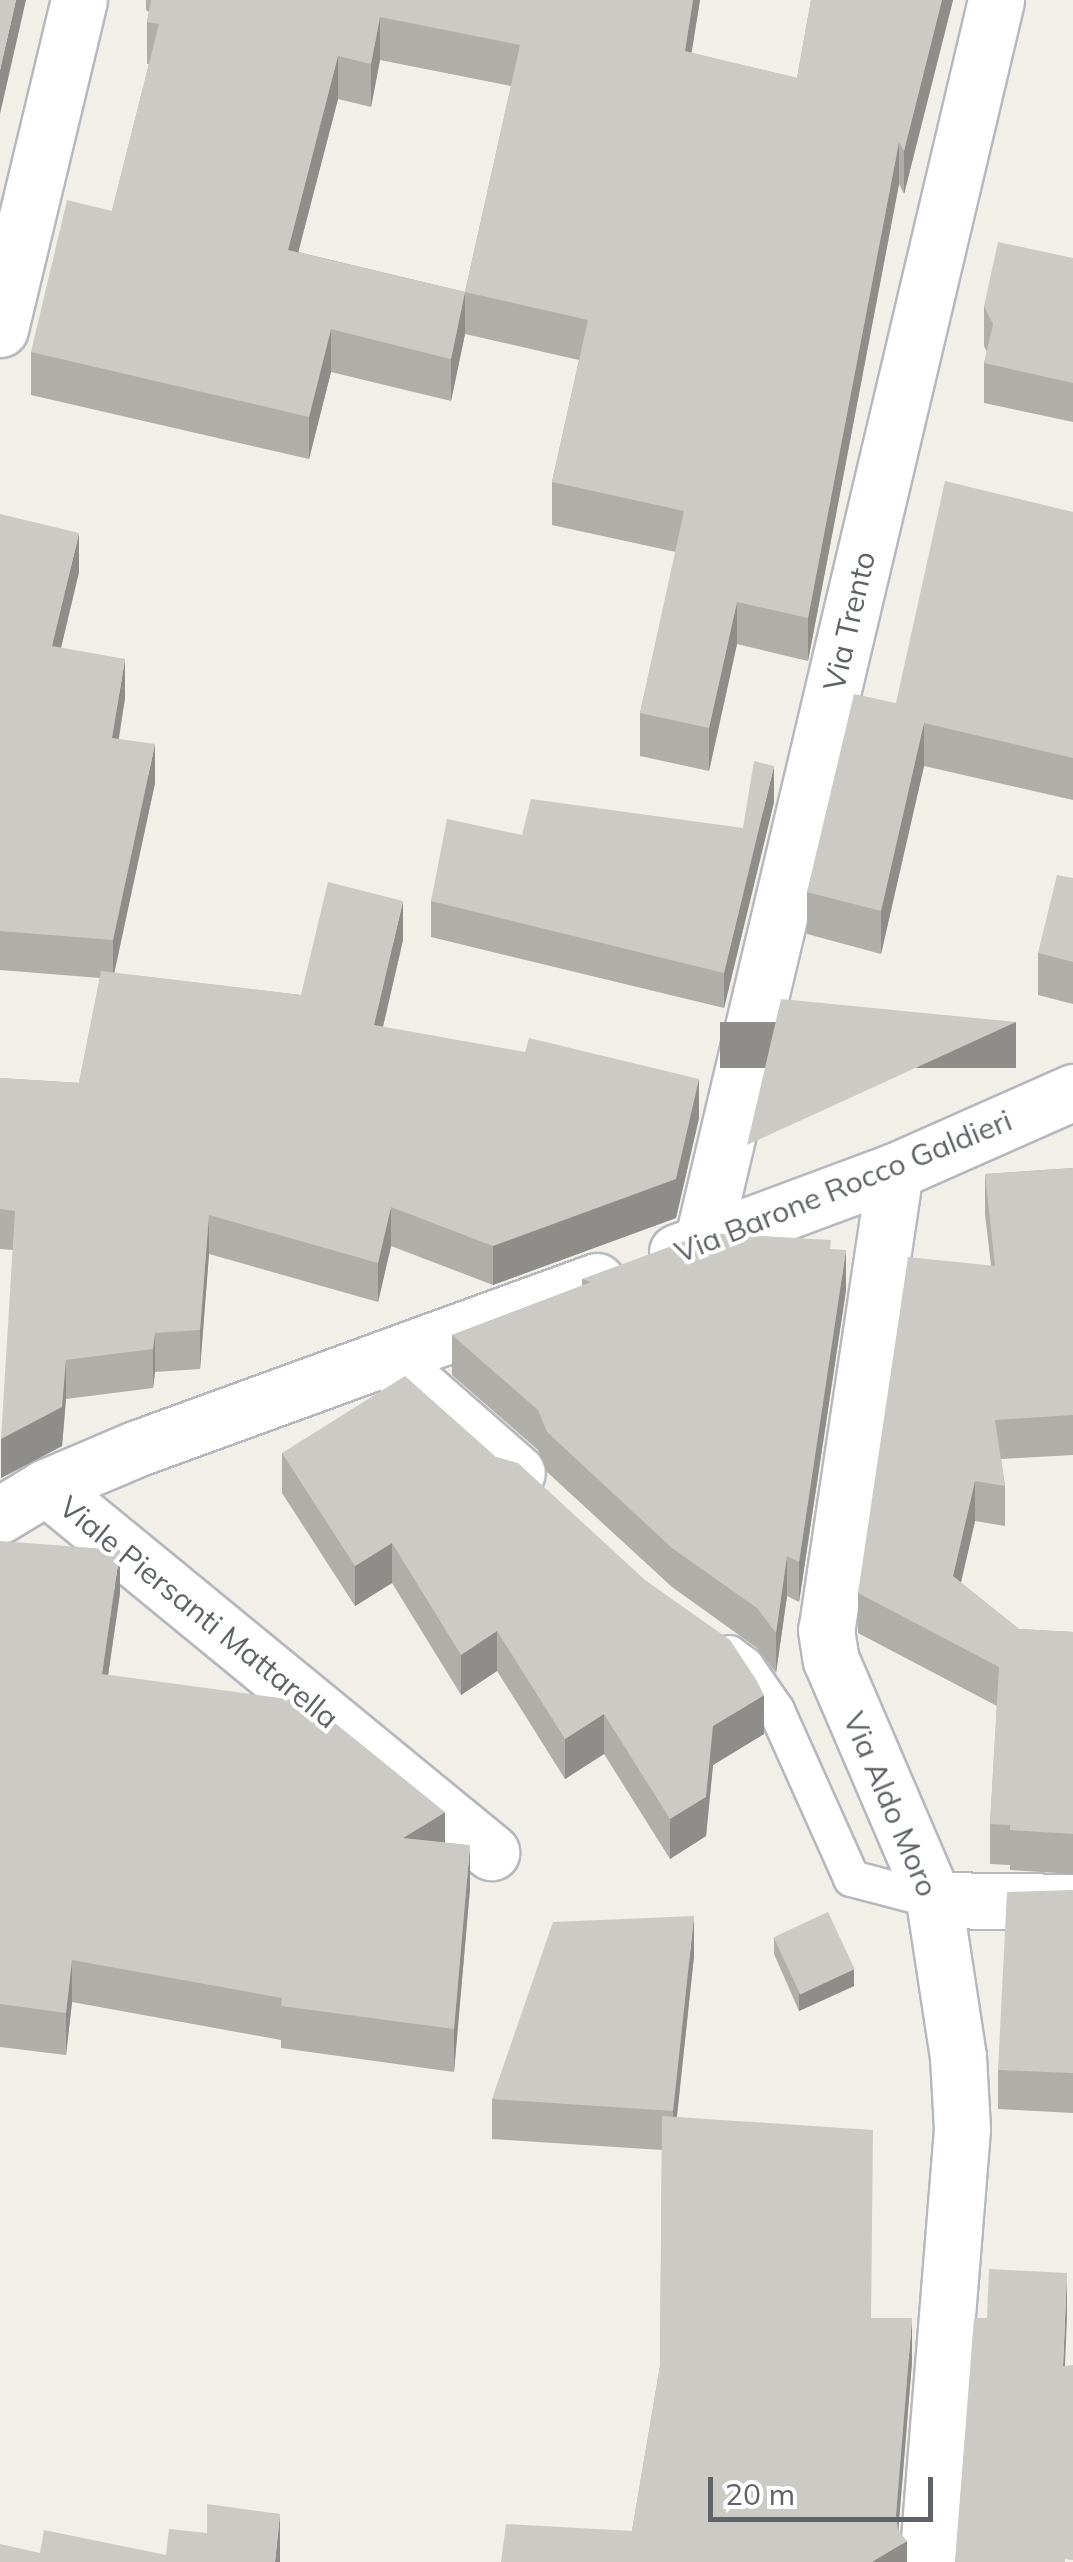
<!DOCTYPE html>
<style>
body{margin:0}
#map{position:relative;width:1073px;height:2562px;overflow:hidden;background:#f1efe8;font-family:Mulish,sans-serif}
div>[style]{position:absolute}
.roads{filter:drop-shadow(2px 0 #b5b8bc) drop-shadow(-2px 0 #b5b8bc) drop-shadow(0 2px #b5b8bc) drop-shadow(0 -2px #b5b8bc)}
.service>*{height:35px;margin:-17.5px;padding:0 17.5px;transform-origin:17.5px;border-radius:17.5px;background:#fff}
.minor>*{height:55px;margin:-27.5px;padding:0 27.5px;transform-origin:27.5px;border-radius:27.5px;background:#fff}
.wall>*{inset:0;background:#afaea9}
.shaded-wall>*{inset:0;background:#8f8d8a;transform-origin:0 0}
.building>*{inset:0;background:#cccac5;transform-origin:0 0}
span{translate:-50% -50%;white-space:nowrap;text-align:center;line-height:1.15;-webkit-text-stroke:8px #fff;paint-order:stroke}
.street-label{font-size:30px;color:#5f6368}
.scale{position:absolute;left:708px;top:2477px;width:225px;height:45px;box-sizing:border-box;border:5px solid #5f6368;border-top:0;padding-left:12px;font-size:30px;line-height:35px;white-space:nowrap;color:#5f6368;-webkit-text-stroke:8px #fff;paint-order:stroke}
</style>
<div id="map">
<div class="roads">
<div class="service">
<i style="left:729px;top:1653px;width:20px;rotate:37deg"></i>
<i style="left:745px;top:1665px;width:55px;rotate:55.4deg"></i>
<i style="left:776px;top:1710px;width:184px;rotate:65.9deg"></i>
<i style="left:851px;top:1878px;width:86px;rotate:14.8deg"></i>
</div>
<div class="minor">
<i style="left:0;top:329px;width:338px;rotate:-76.5deg"></i>
<i style="left:895px;top:1171px;width:464px;rotate:98.5deg"></i>
<i style="left:826px;top:1630px;width:30px;rotate:81deg"></i>
<i style="left:831px;top:1660px;width:261px;rotate:66.8deg"></i>
<i style="left:934px;top:1900px;width:159px;rotate:81.3deg"></i>
<i style="left:958px;top:2057px;width:72px;rotate:86.8deg"></i>
<i style="left:962px;top:2129px;width:434px;rotate:94.6deg"></i>
<i style="left:702px;top:1243px;width:1277px;rotate:-76.69deg"></i>
<i style="left:677px;top:1252px;width:233px;rotate:-20.4deg"></i>
<i style="left:895px;top:1171px;width:195px;rotate:-23.9deg"></i>
<i style="left:386px;top:1358px;width:174px;rotate:41.3deg"></i>
<i style="left:46px;top:1487px;width:576px;rotate:39.36deg"></i>
<i style="left:0;top:1515px;width:54px;rotate:-31.3deg"></i>
<i style="left:46px;top:1487px;width:100px;rotate:-23deg"></i>
<i style="left:138px;top:1448px;width:488px;rotate:-20deg"></i>
<i style="left:934px;top:1900px;width:139px;rotate:0.8deg"></i>
</div>
</div>
<div class="wall">
<i style="clip-path:polygon(evenodd,146px 0,700px 0,691px 53px,797px 78px,811px 0,953px 0,904px 194px,899px 184px,808px 661px,737px 644px,709px 771px,640px 756px,640px 713px,676px 552px,552px 525px,552px 482px,579px 360px,465px 334px,451px 401px,331px 372px,309px 459px,31px 395px,31px 352px,112px 211px,149px 64px,147px 64px,147px 22px,149px 12px,146px 10px,146px 0,380px 60px,511px 86px,465px 292px,298px 252px,338px 99px,371px 107px,380px 60px)"></i>
<i style="clip-path:polygon(1073px 258px,1073px 422px,984px 403px,984px 363px,987px 352px,984px 346px,984px 306px)"></i>
<i style="clip-path:polygon(1073px 512px,1073px 800px,924px 766px,881px 954px,807px 934px,807px 892px,896px 703px)"></i>
<i style="clip-path:polygon(0 514px,79px 572px,61px 648px,125px 698px,119px 739px,155px 783px,114px 973px,301px 995px,403px 940px,383px 1027px,699px 1118px,676px 1218px,493px 1285px,391px 1246px,378px 1302px,209px 1254px,200px 1369px,155px 1372px,153px 1388px,66px 1399px,62px 1446px,1px 1478px,13px 1250px,0 1249px,0 1078px,79px 1083px,100px 978px,0 970px)"></i>
<i style="clip-path:polygon(774px 802px,724px 1008px,431px 937px,431px 901px,522px 835px,743px 828px)"></i>
<i style="clip-path:polygon(1073px 878px,1073px 1004px,1038px 995px,1038px 953px)"></i>
<i style="clip-path:polygon(1073px 1168px,1073px 1455px,1001px 1459px,1005px 1486px,1005px 1526px,975px 1521px,961px 1583px,1019px 1629px,1073px 1632px,1073px 1874px,1010px 1870px,1010px 1865px,990px 1864px,990px 1824px,997px 1706px,858px 1633px,858px 1593px,991px 1265px,985px 1214px,985px 1174px)"></i>
<i style="clip-path:polygon(831px 1249px,846px 1290px,799px 1602px,787px 1596px,776px 1673px,757px 1648px,672px 1587px,547px 1472px,538px 1450px,452px 1375px,452px 1335px,582px 1286px,582px 1279px)"></i>
<i style="clip-path:polygon(282px 1453px,764px 1734px,713px 1765px,706px 1836px,670px 1859px,604px 1754px,565px 1779px,497px 1671px,461px 1695px,392px 1583px,355px 1606px,282px 1493px)"></i>
<i style="clip-path:polygon(0 1541px,120px 1593px,108px 1675px,445px 1843px,470px 1888px,454px 2072px,281px 2048px,281px 2040px,72px 2002px,66px 2055px,0 2047px)"></i>
<i style="clip-path:polygon(1073px 1890px,1073px 2113px,998px 2109px,998px 2070px)"></i>
<i style="clip-path:polygon(774px 1938px,854px 1986px,799px 2011px,774px 1954px)"></i>
<i style="clip-path:polygon(694px 1956px,677px 2117px,871px 2318px,912px 2362px,898px 2529px,907px 2562px,632px 2531px,660px 2366px,662px 2150px,492px 2139px,492px 2099px)"></i>
</div>
<div class="shaded-wall">
<i style="clip-path:polygon(16px 0,26px 0,0 114px,0 70px)"></i>
<i style="clip-path:polygon(693px 0,700px 0,685px 94px,685px 51px)"></i>
<i style="clip-path:polygon(942px 0,953px 0,904px 194px,904px 151px)"></i>
<i style="clip-path:polygon(380px 17px,380px 60px,371px 107px,371px 64px)"></i>
<i style="clip-path:polygon(338px 56px,338px 99px,288px 292px,288px 250px)"></i>
<i style="clip-path:polygon(899px 142px,899px 184px,808px 661px,808px 618px)"></i>
<i style="clip-path:polygon(465px 292px,465px 334px,451px 401px,451px 359px)"></i>
<i style="clip-path:polygon(331px 329px,331px 372px,309px 459px,309px 417px)"></i>
<i style="clip-path:polygon(79px 533px,79px 572px,52px 685px,52px 646px)"></i>
<i style="clip-path:polygon(737px 602px,737px 644px,709px 771px,709px 728px)"></i>
<i style="clip-path:polygon(125px 659px,125px 698px,112px 777px,112px 738px)"></i>
<i style="clip-path:polygon(924px 723px,924px 766px,881px 954px,881px 911px)"></i>
<i style="clip-path:polygon(155px 744px,155px 783px,113px 979px,113px 940px)"></i>
<i style="clip-path:polygon(774px 766px,774px 802px,724px 1008px,724px 973px)"></i>
<i style="clip-path:polygon(403px 901px,403px 940px,374px 1065px,374px 1025px)"></i>
<i style="left:1016px;top:1022px;width:46px;height:296px;rotate:90deg"></i>
<i style="clip-path:polygon(699px 1079px,699px 1118px,676px 1218px,493px 1285px,493px 1246px)"></i>
<i style="clip-path:polygon(391px 1207px,391px 1246px,378px 1302px,378px 1263px)"></i>
<i style="clip-path:polygon(209px 1215px,209px 1254px,200px 1369px,200px 1330px)"></i>
<i style="clip-path:polygon(846px 1250px,846px 1290px,799px 1602px,799px 1562px)"></i>
<i style="clip-path:polygon(155px 1333px,155px 1372px,153px 1388px,153px 1349px)"></i>
<i style="clip-path:polygon(66px 1360px,66px 1399px,62px 1446px,1px 1478px,1px 1439px)"></i>
<i style="clip-path:polygon(975px 1481px,975px 1521px,953px 1616px,953px 1576px)"></i>
<i style="clip-path:polygon(392px 1543px,392px 1583px,355px 1606px,355px 1566px)"></i>
<i style="clip-path:polygon(120px 1550px,120px 1593px,102px 1717px,102px 1674px)"></i>
<i style="clip-path:polygon(787px 1556px,787px 1596px,776px 1673px,776px 1633px)"></i>
<i style="clip-path:polygon(497px 1631px,497px 1671px,461px 1695px,461px 1655px)"></i>
<i style="clip-path:polygon(764px 1695px,764px 1734px,713px 1765px,706px 1836px,670px 1859px,670px 1819px,713px 1726px)"></i>
<i style="clip-path:polygon(604px 1714px,604px 1754px,565px 1779px,565px 1739px)"></i>
<i style="clip-path:polygon(445px 1812px,445px 1855px,403px 1838px)"></i>
<i style="clip-path:polygon(470px 1845px,470px 1888px,454px 2072px,454px 2029px)"></i>
<i style="clip-path:polygon(694px 1916px,694px 1956px,673px 2151px,673px 2111px)"></i>
<i style="clip-path:polygon(72px 1960px,72px 2002px,66px 2055px,66px 2013px)"></i>
<i style="clip-path:polygon(854px 1969px,854px 1986px,799px 2011px,799px 1994px)"></i>
<i style="clip-path:polygon(1067px 2273px,1067px 2318px,1063px 2410px,1063px 2366px)"></i>
<i style="clip-path:polygon(912px 2318px,912px 2362px,897px 2547px,907px 2541px,907px 2562px,872px 2562px,896px 2515px)"></i>
<i style="clip-path:polygon(280px 2514px,280px 2562px,275px 2562px)"></i>
</div>
<div class="building">
<i style="clip-path:polygon(0 0,16px 0,0 70px)"></i>
<i style="clip-path:polygon(evenodd,151px 0,693px 0,685px 51px,797px 78px,811px 0,942px 0,904px 151px,899px 142px,808px 618px,737px 602px,709px 728px,640px 713px,684px 511px,552px 482px,588px 320px,465px 292px,451px 359px,331px 329px,309px 417px,31px 352px,67px 200px,112px 211px,159px 24px,147px 22px,151px 0,380px 17px,520px 45px,465px 292px,288px 250px,338px 56px,371px 64px,380px 17px)"></i>
<i style="clip-path:polygon(998px 242px,1073px 258px,1073px 383px,984px 363px,993px 324px,984px 306px)"></i>
<i style="clip-path:polygon(945px 481px,1073px 512px,1073px 758px,924px 723px,881px 911px,807px 892px,854px 694px,896px 703px)"></i>
<i style="clip-path:polygon(0 514px,79px 533px,52px 646px,125px 659px,112px 738px,155px 744px,113px 940px,0 931px)"></i>
<i style="clip-path:polygon(754px 761px,774px 766px,724px 973px,431px 901px,447px 819px,522px 835px,531px 799px,743px 828px)"></i>
<i style="clip-path:polygon(1057px 875px,1073px 878px,1073px 962px,1038px 953px)"></i>
<i style="clip-path:polygon(328px 882px,403px 901px,374px 1025px,525px 1052px,529px 1038px,699px 1079px,676px 1179px,493px 1246px,391px 1207px,378px 1263px,209px 1215px,200px 1330px,155px 1333px,153px 1349px,66px 1360px,62px 1407px,1px 1439px,15px 1211px,0 1209px,0 1078px,79px 1083px,101px 971px,301px 995px)"></i>
<i style="clip-path:polygon(781px 999px,1016px 1022px,747px 1145px)"></i>
<i style="clip-path:polygon(1073px 1168px,1073px 1415px,995px 1420px,1005px 1486px,975px 1481px,953px 1576px,1019px 1629px,1073px 1632px,1073px 1834px,1010px 1830px,1010px 1825px,990px 1824px,999px 1667px,858px 1593px,908px 1257px,995px 1266px,985px 1174px)"></i>
<i style="clip-path:polygon(707px 1233px,831px 1240px,830px 1249px,846px 1250px,799px 1562px,787px 1556px,776px 1633px,757px 1608px,672px 1548px,547px 1432px,538px 1410px,452px 1335px,591px 1282px,582px 1279px)"></i>
<i style="clip-path:polygon(405px 1376px,496px 1457px,518px 1463px,645px 1580px,730px 1640px,757px 1681px,764px 1695px,713px 1726px,706px 1797px,670px 1819px,604px 1714px,565px 1739px,497px 1631px,461px 1655px,392px 1543px,355px 1566px,282px 1453px)"></i>
<i style="clip-path:polygon(0 1541px,120px 1550px,102px 1674px,309px 1702px,445px 1812px,403px 1838px,470px 1845px,454px 2029px,281px 2006px,282px 1998px,72px 1960px,66px 2013px,0 2004px)"></i>
<i style="clip-path:polygon(1073px 1890px,1073px 2073px,998px 2070px,1007px 1892px)"></i>
<i style="left:828px;top:1912px;width:63px;height:60px;rotate:65deg"></i>
<i style="clip-path:polygon(694px 1916px,673px 2111px,492px 2099px,553px 1922px)"></i>
<i style="clip-path:polygon(662px 2116px,873px 2130px,871px 2318px,912px 2318px,896px 2515px,898px 2530px,907px 2541px,872px 2562px,501px 2562px,506px 2524px,632px 2531px,660px 2366px)"></i>
<i style="clip-path:polygon(989px 2269px,1067px 2273px,1063px 2366px,1073px 2365px,1073px 2560px,1065px 2559px,1065px 2562px,955px 2562px,974px 2318px,987px 2318px)"></i>
<i style="clip-path:polygon(207px 2504px,280px 2514px,275px 2562px,0 2562px,0 2544px,40px 2553px,44px 2530px,166px 2555px,169px 2529px,207px 2533px)"></i>
</div>
<div class="street-label">
<span style="left:849px;top:621px;rotate:-77deg">Via Trento</span>
<span style="left:843px;top:1186px;rotate:-22deg">Via Barone Rocco Galdieri</span>
<span style="left:199px;top:1612px;rotate:39deg">Viale Piersanti Mattarella</span>
<span style="left:891px;top:1804px;rotate:67deg">Via Aldo Moro</span>
</div>
<div class="scale">20 m</div>
</div>
